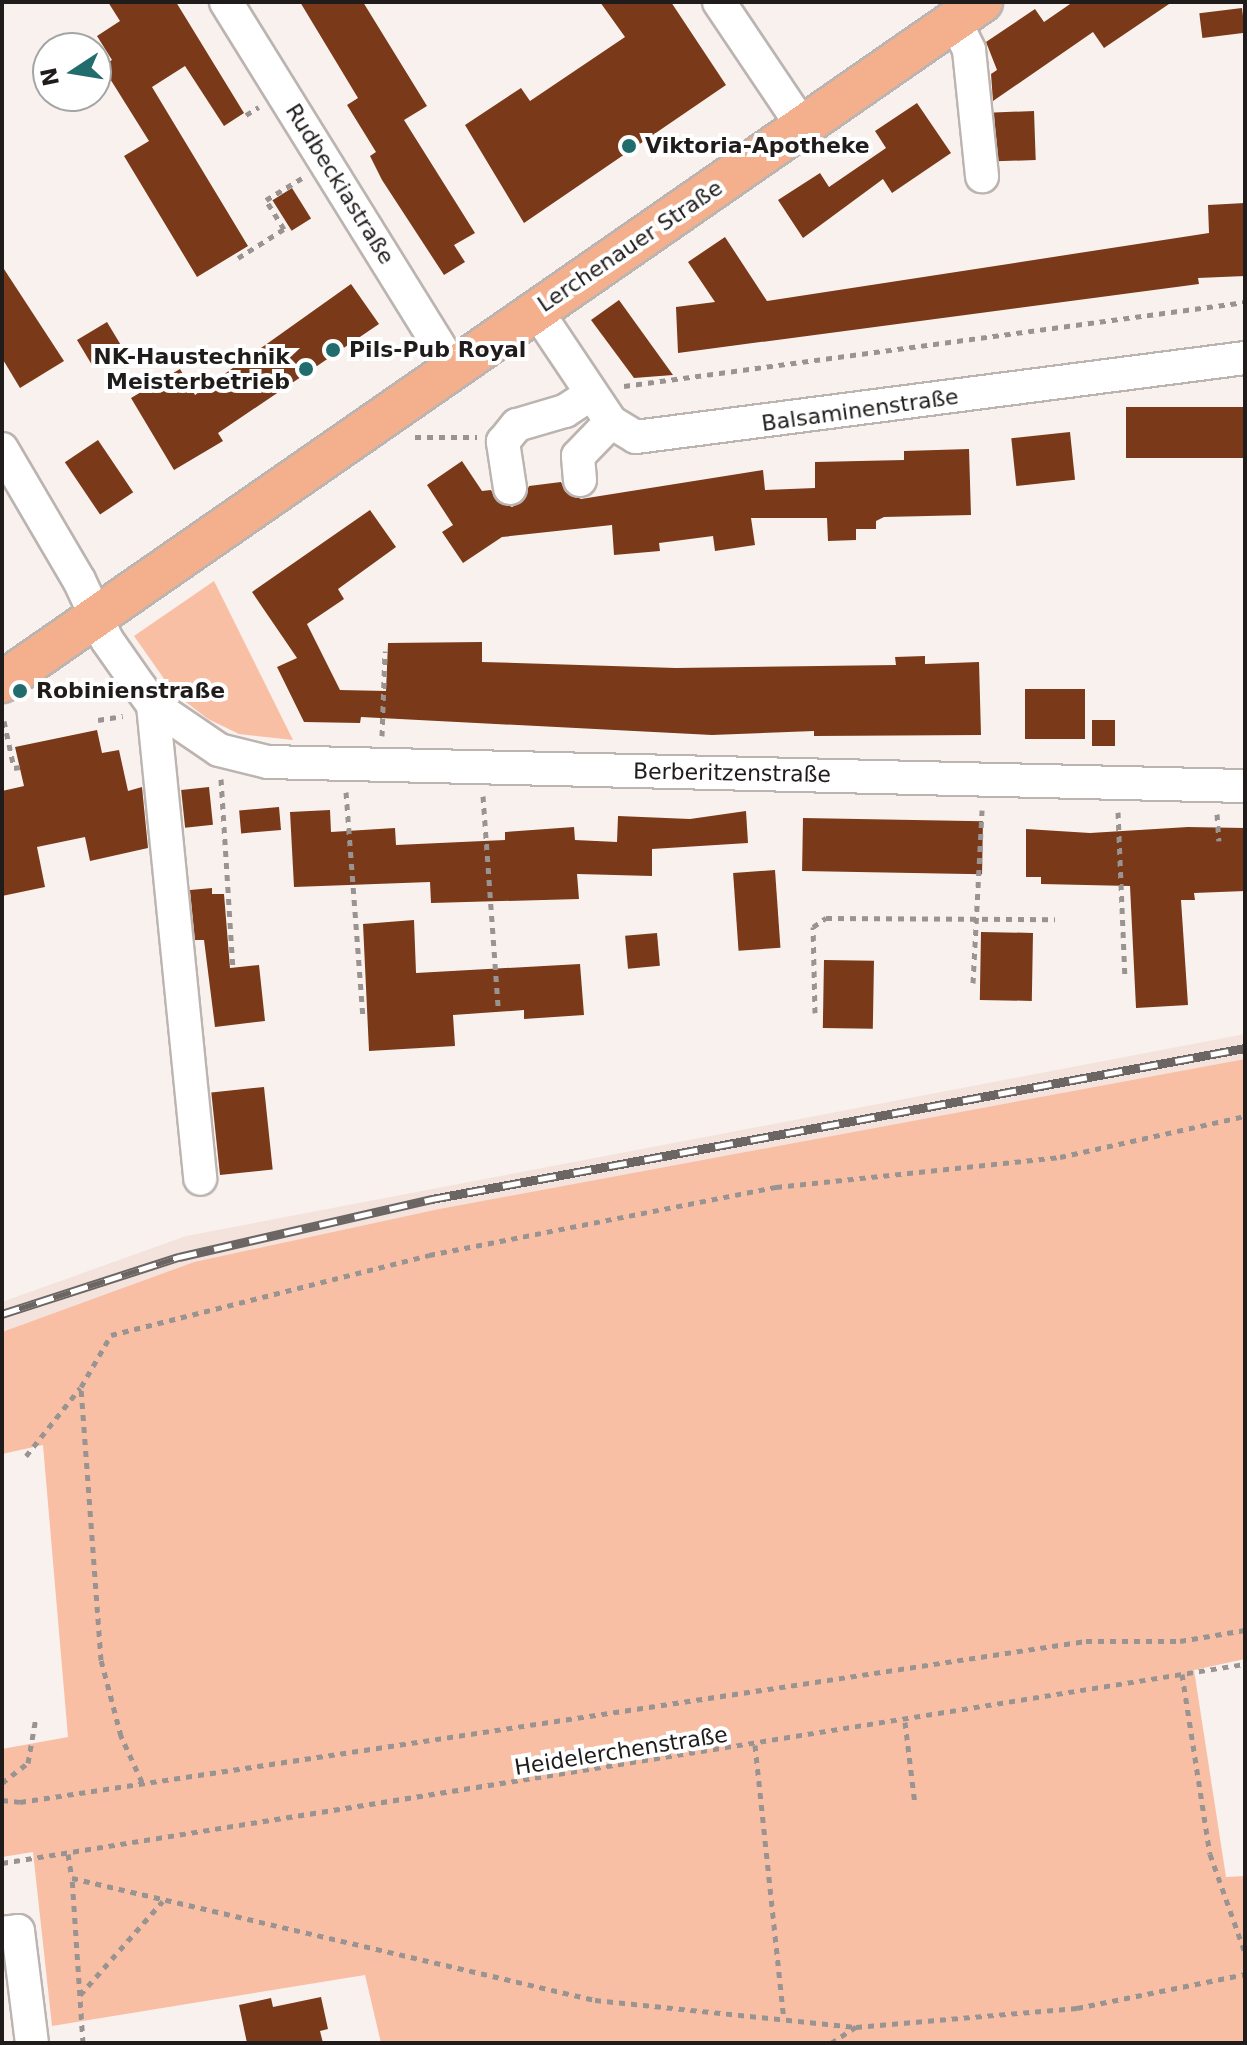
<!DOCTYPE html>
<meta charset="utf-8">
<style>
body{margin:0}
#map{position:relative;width:1247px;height:2045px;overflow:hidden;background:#f9f1ed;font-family:"DejaVu Sans",sans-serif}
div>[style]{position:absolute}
.built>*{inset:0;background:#f3e3dc}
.green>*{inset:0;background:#f9bfa5}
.building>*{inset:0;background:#7a3a1a;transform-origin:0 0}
.path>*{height:5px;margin-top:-2.5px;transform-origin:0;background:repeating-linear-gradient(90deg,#999491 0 6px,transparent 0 12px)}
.roads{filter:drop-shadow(2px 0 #bcb4b1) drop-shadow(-2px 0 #bcb4b1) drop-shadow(0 2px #bcb4b1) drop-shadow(0 -2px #bcb4b1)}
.minor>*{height:32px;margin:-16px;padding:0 16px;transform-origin:16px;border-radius:16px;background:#fff}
.major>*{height:40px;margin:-20px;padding:0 20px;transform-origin:20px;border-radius:20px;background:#f4af8c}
.rail>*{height:9px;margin-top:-4.5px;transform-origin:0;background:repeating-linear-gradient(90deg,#fff 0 18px,#6b6664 0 36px);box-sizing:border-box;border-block:2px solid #6b6664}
.dots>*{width:22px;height:22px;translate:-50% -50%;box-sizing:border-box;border:4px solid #fff;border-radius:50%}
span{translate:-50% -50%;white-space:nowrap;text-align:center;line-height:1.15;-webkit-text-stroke:8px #fff;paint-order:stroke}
.poi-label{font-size:22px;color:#1f1c1b;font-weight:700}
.left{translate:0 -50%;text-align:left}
.right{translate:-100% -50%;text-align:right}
.street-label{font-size:22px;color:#1f1c1b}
.frame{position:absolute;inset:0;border:4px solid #1f1c1b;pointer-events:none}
.north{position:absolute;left:32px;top:32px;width:80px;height:80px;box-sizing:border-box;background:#fff;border:2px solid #a5a4a4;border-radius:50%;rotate:258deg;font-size:22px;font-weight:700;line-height:32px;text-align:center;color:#1f1c1b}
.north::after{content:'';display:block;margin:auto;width:28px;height:36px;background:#216d6d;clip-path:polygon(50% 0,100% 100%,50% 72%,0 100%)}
</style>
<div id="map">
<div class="built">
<i style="clip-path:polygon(1245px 1034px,1245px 1059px,439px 1209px,194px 1262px,2px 1332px,2px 1302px,186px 1236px)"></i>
</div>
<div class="green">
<i style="clip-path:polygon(214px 581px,293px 740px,239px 734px,208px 719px,174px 693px,134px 636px)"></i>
<i style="clip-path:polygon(1245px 1059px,1245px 1659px,1194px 1670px,1226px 1877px,1245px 1876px,1245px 2043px,381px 2043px,365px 1975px,52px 2026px,33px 1852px,2px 1857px,2px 1749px,68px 1737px,43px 1445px,2px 1454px,2px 1332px,194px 1262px,439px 1209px)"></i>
</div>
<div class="building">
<i style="clip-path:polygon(108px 2px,176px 2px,244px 113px,224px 126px,185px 66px,152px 87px,248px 246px,197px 277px,124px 156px,149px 141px,102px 66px,112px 60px,97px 36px,120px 21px)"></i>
<i style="clip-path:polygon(300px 2px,363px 2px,427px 106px,404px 120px,475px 233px,454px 245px,465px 262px,444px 275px,382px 180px,370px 156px,376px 152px,347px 105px,358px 98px)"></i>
<i style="clip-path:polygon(600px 2px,671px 2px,726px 85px,524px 223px,465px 125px,521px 88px,530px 101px,625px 37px)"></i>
<i style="clip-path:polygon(1073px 2px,1172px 2px,1104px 48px,1093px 32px,993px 101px,991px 74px,997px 70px,986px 42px,1035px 9px,1044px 22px)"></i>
<i style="left:1242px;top:8px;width:25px;height:43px;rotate:83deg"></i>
<i style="clip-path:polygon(917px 103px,951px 153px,892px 193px,883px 179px,803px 238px,778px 200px,820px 173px,829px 187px,886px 148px,875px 131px)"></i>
<i style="left:1034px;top:111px;width:49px;height:40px;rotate:88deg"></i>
<i style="left:292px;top:188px;width:36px;height:23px;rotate:58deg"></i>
<i style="clip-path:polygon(1245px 203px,1245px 276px,1198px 278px,1199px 284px,678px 353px,676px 307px,715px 302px,688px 262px,725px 237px,767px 301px,1209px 233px,1208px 205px)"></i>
<i style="clip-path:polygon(2px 266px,64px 361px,20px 388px,2px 358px)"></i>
<i style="clip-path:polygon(351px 284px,379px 324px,218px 433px,223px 441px,174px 470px,131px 398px,180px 369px,195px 395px)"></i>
<i style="clip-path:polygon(619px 300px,673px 375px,634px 378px,591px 320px)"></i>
<i style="left:107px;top:322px;width:33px;height:35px;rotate:59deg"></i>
<i style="left:1245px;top:407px;width:51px;height:119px;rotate:90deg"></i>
<i style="left:1070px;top:432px;width:48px;height:59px;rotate:84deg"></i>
<i style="left:98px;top:440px;width:63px;height:40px;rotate:56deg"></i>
<i style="clip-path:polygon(969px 449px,971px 515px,884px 517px,876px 521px,876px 529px,856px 529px,856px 540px,828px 541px,827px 518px,751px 518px,755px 545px,715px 551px,713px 536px,659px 543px,660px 551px,614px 555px,612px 525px,502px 537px,463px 563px,442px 532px,453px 525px,427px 485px,462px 461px,482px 491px,491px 490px,496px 500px,512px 507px,522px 502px,529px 486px,561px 482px,565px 491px,581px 499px,763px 470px,765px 490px,815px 488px,815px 462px,904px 460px,904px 451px)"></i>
<i style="clip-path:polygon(370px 510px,396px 547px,338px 589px,344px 599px,307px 624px,340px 690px,386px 691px,388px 643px,482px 642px,482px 662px,676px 668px,896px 665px,895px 657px,925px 656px,925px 664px,979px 662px,981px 735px,814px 736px,814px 731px,712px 735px,361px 717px,360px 723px,304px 722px,277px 667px,297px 658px,252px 592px)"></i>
<i style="left:1025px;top:689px;width:60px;height:50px"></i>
<i style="left:1092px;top:720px;width:23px;height:26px"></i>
<i style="clip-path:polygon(97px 730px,102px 753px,119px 750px,128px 791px,142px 787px,148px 848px,90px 861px,85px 837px,37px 847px,45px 887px,2px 896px,2px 791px,24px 786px,15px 747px)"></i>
<i style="left:209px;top:787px;width:38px;height:28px;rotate:84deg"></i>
<i style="left:279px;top:807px;width:23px;height:40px;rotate:85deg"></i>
<i style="clip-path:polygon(330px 810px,331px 832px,395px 828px,396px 845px,505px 840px,505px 832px,574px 827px,575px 840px,617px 842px,618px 816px,690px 819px,746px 811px,748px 843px,652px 849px,652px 876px,577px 874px,579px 899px,431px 903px,430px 882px,294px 887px,290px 812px)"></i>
<i style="left:803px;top:818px;width:180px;height:53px;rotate:1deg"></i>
<i style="clip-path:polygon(1188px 827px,1245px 828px,1245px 891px,1194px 893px,1195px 900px,1181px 900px,1188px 1005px,1136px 1008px,1130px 886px,1041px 884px,1041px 877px,1026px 877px,1026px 829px,1090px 833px)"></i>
<i style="left:775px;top:870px;width:78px;height:42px;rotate:86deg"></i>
<i style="clip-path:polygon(212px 888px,212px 894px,224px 894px,230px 968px,259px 965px,265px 1021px,215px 1027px,204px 940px,195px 940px,190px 890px)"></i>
<i style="clip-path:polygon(414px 920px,416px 973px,580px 964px,584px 1015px,524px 1019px,524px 1010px,453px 1015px,455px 1046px,369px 1051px,363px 924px)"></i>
<i style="left:981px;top:932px;width:52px;height:68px;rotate:1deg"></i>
<i style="left:657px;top:933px;width:33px;height:32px;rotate:85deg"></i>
<i style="left:824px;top:960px;width:50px;height:68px;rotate:1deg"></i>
<i style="left:264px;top:1087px;width:83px;height:53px;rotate:84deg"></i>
<i style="clip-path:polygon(321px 1997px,328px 2029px,320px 2031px,323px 2043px,247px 2043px,239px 2005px,271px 1998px,273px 2007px)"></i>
</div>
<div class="path">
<i style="left:246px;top:115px;width:15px;rotate:-32deg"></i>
<i style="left:238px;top:258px;width:54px;rotate:-32.2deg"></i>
<i style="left:284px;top:229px;width:34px;rotate:-122deg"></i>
<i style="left:266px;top:200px;width:42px;rotate:-31.4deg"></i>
<i style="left:624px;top:386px;width:627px;rotate:-7.7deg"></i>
<i style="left:415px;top:437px;width:62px"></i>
<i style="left:98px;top:720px;width:25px;rotate:-9deg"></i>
<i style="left:4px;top:721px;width:48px;rotate:78deg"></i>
<i style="left:14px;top:768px;width:6px;rotate:-9deg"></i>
<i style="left:382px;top:736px;width:85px;rotate:-88deg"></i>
<i style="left:221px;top:779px;width:189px;rotate:86.4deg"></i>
<i style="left:346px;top:792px;width:227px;rotate:85.7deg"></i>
<i style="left:483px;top:796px;width:212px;rotate:85.9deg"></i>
<i style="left:1118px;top:812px;width:164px;rotate:87.6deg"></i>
<i style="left:1217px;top:814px;width:27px;rotate:86deg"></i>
<i style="left:973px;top:983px;width:173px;rotate:-87deg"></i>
<i style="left:815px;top:1013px;width:86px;rotate:-91.3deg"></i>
<i style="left:813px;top:927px;width:16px;rotate:-35deg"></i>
<i style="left:826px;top:918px;width:229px;rotate:0.3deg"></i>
<i style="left:26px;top:1456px;width:87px;rotate:-51.5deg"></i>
<i style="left:1182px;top:1674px;width:182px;rotate:81.2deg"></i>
<i style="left:1210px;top:1854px;width:105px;rotate:70.5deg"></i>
<i style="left:905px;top:1722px;width:84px;rotate:83.1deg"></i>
<i style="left:755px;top:1745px;width:276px;rotate:84deg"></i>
<i style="left:142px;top:1782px;width:51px;rotate:-114.5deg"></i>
<i style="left:121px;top:1736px;width:79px;rotate:-104.7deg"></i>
<i style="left:101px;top:1660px;width:274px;rotate:-94.2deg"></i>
<i style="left:81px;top:1387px;width:60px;rotate:-60deg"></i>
<i style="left:111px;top:1335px;width:328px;rotate:-14.1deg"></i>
<i style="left:429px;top:1255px;width:354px;rotate:-11.1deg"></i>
<i style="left:776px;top:1187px;width:286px;rotate:-6deg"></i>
<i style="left:1060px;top:1157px;width:189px;rotate:-12.5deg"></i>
<i style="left:2px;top:1783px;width:33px;rotate:-38deg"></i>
<i style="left:28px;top:1763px;width:47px;rotate:-80.1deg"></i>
<i style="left:2px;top:1800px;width:18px;rotate:6deg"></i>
<i style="left:20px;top:1802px;width:1078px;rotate:-8.59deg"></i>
<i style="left:1086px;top:1641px;width:94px"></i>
<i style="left:1180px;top:1641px;width:66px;rotate:-9.6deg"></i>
<i style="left:68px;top:1854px;width:24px;rotate:81deg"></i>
<i style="left:2px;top:1863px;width:1259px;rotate:-9.1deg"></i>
<i style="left:80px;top:1995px;width:125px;rotate:-48.6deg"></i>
<i style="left:83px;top:2043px;width:165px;rotate:-93.8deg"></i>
<i style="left:72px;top:1878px;width:537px;rotate:13.13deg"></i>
<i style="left:595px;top:2000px;width:262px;rotate:5.9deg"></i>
<i style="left:831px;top:2043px;width:30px;rotate:-33deg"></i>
<i style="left:856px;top:2027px;width:222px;rotate:-4.9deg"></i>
<i style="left:1077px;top:2008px;width:171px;rotate:-11.4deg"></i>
</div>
<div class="roads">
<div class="minor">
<i style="left:226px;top:2px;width:429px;rotate:58.2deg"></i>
<i style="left:719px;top:2px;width:151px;rotate:56.1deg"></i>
<i style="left:955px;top:21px;width:32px;rotate:64deg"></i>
<i style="left:969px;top:50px;width:127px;rotate:84.1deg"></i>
<i style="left:536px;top:310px;width:135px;rotate:56.2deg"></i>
<i style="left:611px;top:422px;width:29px;rotate:31deg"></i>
<i style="left:636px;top:437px;width:614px;rotate:-7.39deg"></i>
<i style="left:2px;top:449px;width:152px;rotate:59.6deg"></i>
<i style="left:79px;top:580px;width:66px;rotate:65deg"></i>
<i style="left:107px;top:640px;width:57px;rotate:54.9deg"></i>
<i style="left:140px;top:687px;width:22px;rotate:54deg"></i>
<i style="left:153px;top:705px;width:80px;rotate:34.3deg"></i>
<i style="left:219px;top:750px;width:50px;rotate:13.8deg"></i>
<i style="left:268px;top:762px;width:977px;rotate:1.41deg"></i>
<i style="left:580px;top:480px;width:24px;rotate:-95deg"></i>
<i style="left:578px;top:456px;width:47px;rotate:-45.9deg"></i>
<i style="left:510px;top:488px;width:47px;rotate:-98.7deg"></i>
<i style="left:503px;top:442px;width:22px;rotate:-51deg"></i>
<i style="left:517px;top:425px;width:50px;rotate:-16.3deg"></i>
<i style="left:565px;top:411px;width:30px;rotate:-33deg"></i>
<i style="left:153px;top:705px;width:476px;rotate:84.3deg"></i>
<i style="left:2px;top:1933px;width:16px;rotate:-7deg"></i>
<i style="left:18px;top:1931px;width:113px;rotate:82.9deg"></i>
</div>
<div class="major">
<i style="left:2px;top:682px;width:1193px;rotate:-34.76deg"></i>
</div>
</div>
<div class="rail">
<i style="left:2px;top:1314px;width:186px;rotate:-17.9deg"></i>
<i style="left:179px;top:1257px;width:260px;rotate:-12.9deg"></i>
<i style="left:432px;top:1199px;width:827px;rotate:-10.52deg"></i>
</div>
<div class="dots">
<i style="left:629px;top:146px;background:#216d6d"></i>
<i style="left:333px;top:350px;background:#216d6d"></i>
<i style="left:306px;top:369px;background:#216d6d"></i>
<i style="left:20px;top:691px;background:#216d6d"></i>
</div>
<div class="poi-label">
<span class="left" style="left:645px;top:146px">Viktoria-Apotheke</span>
<span class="left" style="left:349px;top:350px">Pils-Pub Royal</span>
<span class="right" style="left:290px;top:369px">NK-Haustechnik<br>Meisterbetrieb</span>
<span class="left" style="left:36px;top:691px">Robinienstraße</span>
</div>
<div class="street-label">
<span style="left:340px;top:184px;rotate:58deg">Rudbeckiastraße</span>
<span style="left:630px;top:246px;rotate:-34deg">Lerchenauer Straße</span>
<span style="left:860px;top:410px;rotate:-8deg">Balsaminenstraße</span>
<span style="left:732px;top:773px;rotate:1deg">Berberitzenstraße</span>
<span style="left:621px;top:1751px;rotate:-9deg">Heidelerchenstraße</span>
</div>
<div class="frame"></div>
<div class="north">N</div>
</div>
